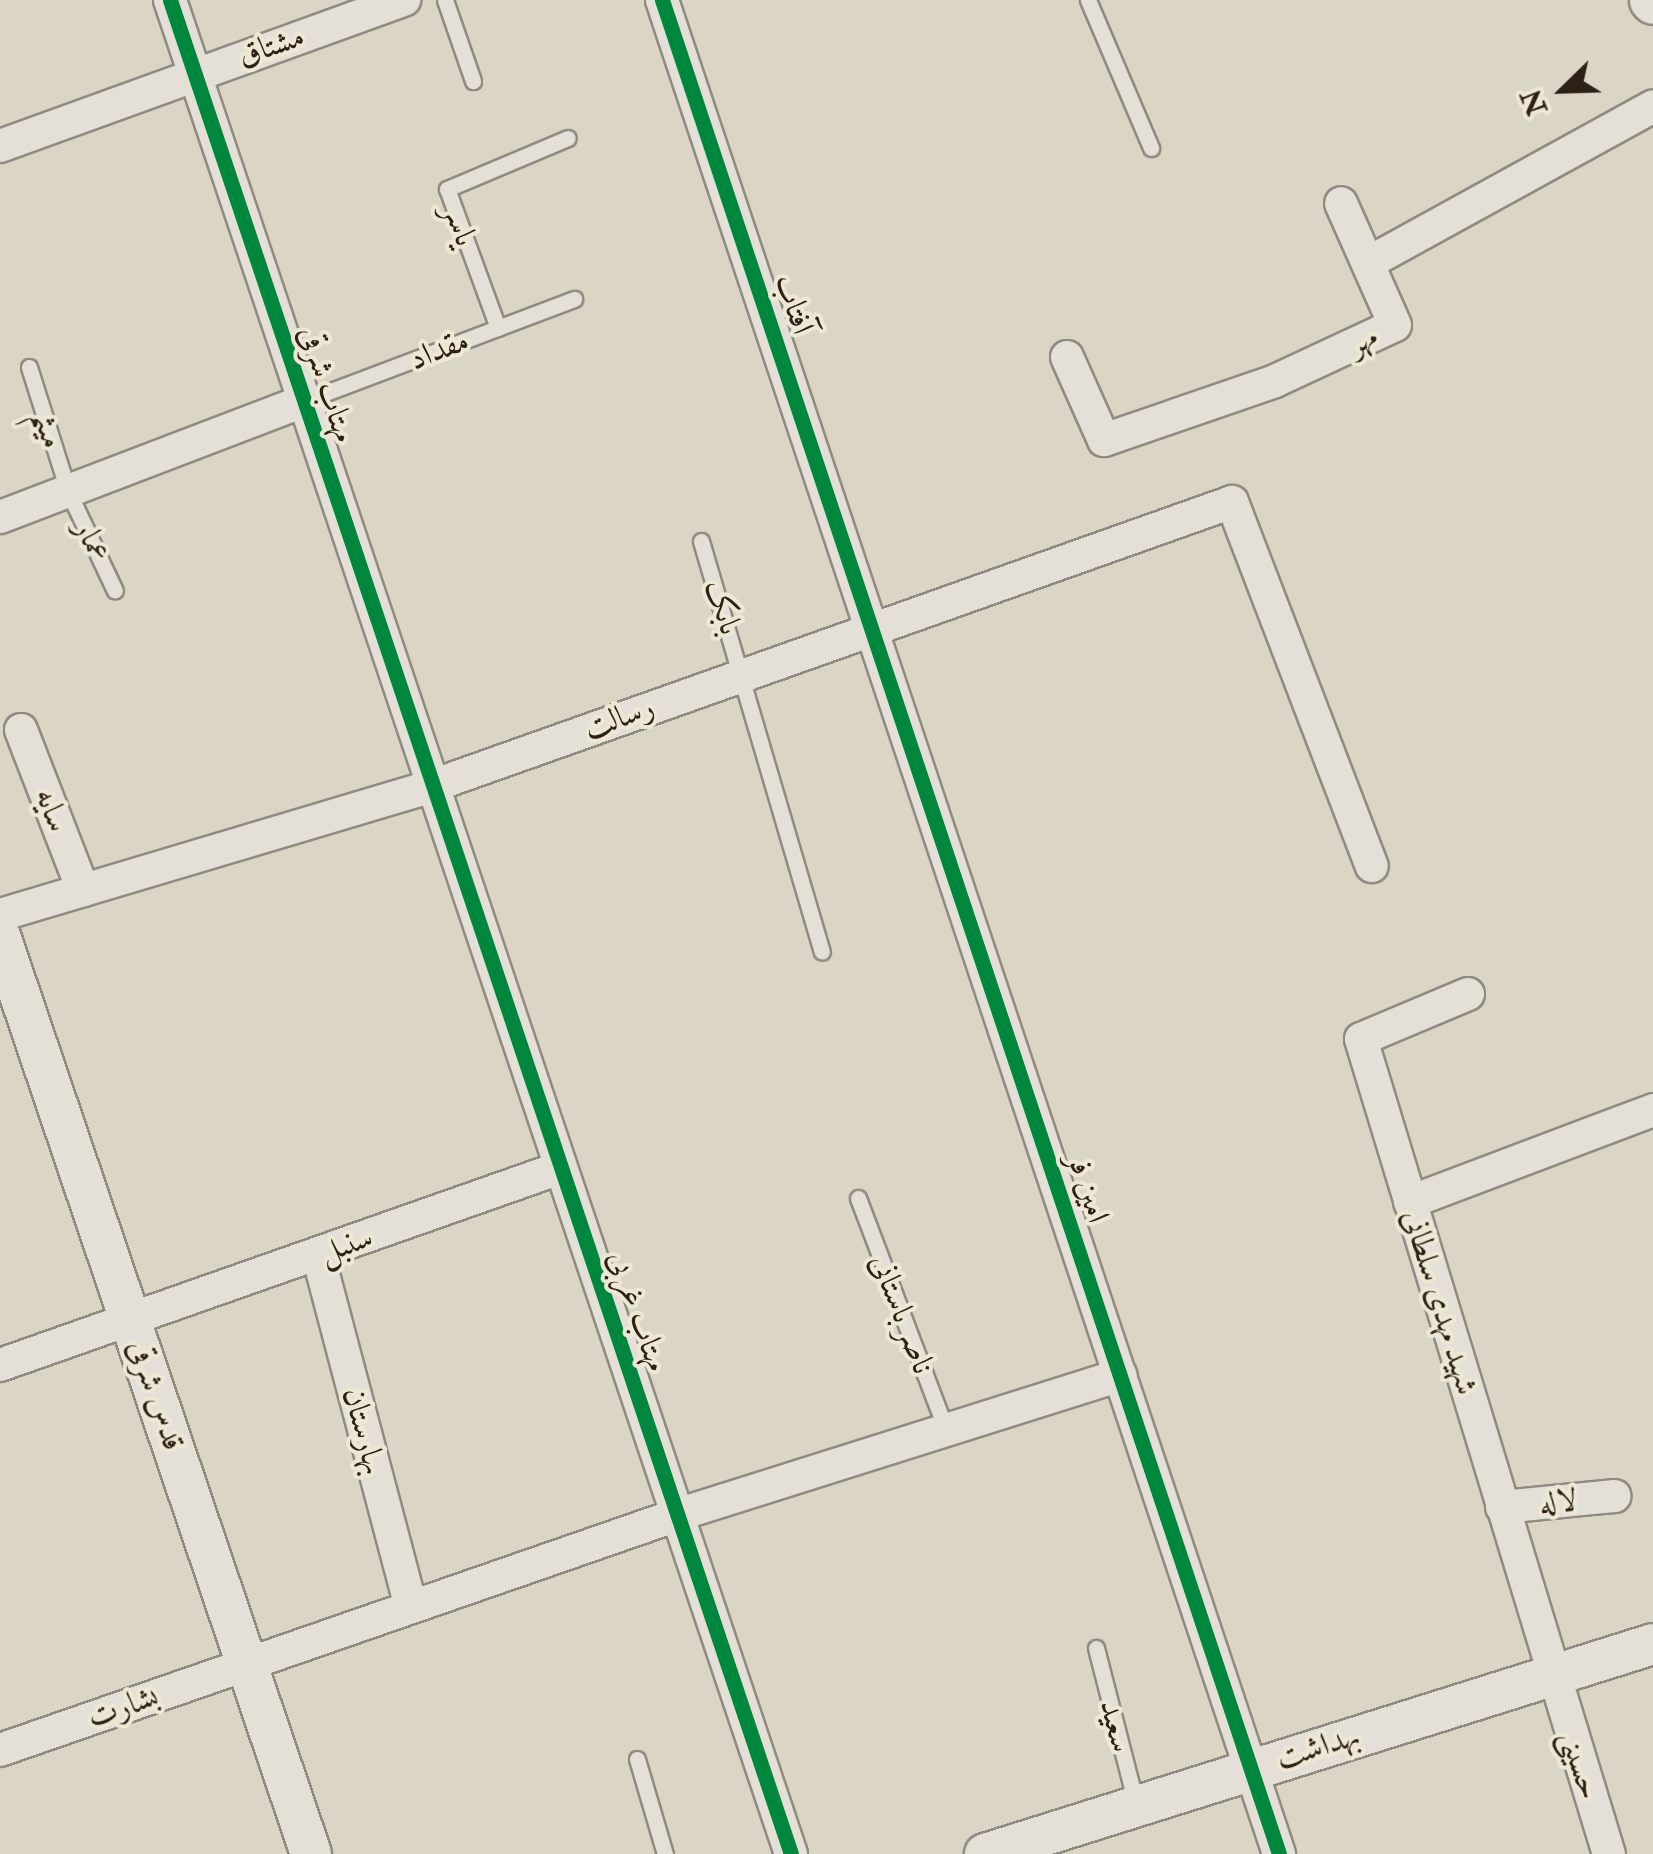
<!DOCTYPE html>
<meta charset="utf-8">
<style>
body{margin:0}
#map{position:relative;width:1653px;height:1854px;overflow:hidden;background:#dbd5c5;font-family:"IM FELL Double Pica",Amiri,serif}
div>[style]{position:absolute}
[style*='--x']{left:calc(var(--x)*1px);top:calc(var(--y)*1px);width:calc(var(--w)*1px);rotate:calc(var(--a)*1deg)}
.roads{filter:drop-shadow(2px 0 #908b81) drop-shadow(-2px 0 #908b81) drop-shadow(0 2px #908b81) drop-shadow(0 -2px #908b81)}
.service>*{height:15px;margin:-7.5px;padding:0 7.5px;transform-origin:7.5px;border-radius:7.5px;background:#e4e0d8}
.minor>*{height:32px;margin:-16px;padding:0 16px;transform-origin:16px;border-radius:16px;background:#e4e0d8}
.tertiary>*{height:40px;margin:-20px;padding:0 20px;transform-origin:20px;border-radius:20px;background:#e4e0d8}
.secondary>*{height:45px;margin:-22.5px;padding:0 22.5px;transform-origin:22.5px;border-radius:22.5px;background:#e4e0d8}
.cycleway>*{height:15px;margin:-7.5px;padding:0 7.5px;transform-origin:7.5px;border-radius:7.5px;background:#00873e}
span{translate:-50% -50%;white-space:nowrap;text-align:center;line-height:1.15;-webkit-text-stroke:8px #ede7d3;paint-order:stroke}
.street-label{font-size:32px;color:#2d2016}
.north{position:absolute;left:1513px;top:40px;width:100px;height:100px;-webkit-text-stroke:8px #ede7d3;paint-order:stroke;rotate:247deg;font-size:28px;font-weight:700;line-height:40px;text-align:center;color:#2d2016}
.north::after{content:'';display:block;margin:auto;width:35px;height:45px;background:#2d2016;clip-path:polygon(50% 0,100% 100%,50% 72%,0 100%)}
</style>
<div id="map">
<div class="roads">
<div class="service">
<div style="--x:445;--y:0;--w:86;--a:70.9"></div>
<div style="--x:1088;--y:0;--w:161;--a:66.9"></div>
<div style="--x:498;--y:328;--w:148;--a:-110.1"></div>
<div style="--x:447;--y:189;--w:131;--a:-22.9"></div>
<div style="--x:29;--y:367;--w:130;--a:72.5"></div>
<div style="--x:68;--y:491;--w:110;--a:64.8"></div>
<div style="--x:304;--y:401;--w:289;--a:-20.7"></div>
<div style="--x:701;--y:541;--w:428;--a:73.6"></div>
<div style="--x:858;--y:1198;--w:248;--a:69.2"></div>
<div style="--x:1096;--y:1648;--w:161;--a:75.6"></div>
<div style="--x:637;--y:1759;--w:99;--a:73.6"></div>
</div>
<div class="minor">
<div style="--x:170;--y:0;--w:1955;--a:71.48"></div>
<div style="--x:662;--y:0;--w:1954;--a:71.59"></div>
<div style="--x:0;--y:146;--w:430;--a:-19.9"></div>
<div style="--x:1368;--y:263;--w:325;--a:-28.8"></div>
<div style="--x:1067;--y:357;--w:91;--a:66"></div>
<div style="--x:1104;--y:440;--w:181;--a:-19"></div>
<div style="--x:1275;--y:381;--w:132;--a:-25"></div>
<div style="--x:1395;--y:325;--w:133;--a:-113.9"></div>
<div style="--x:0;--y:517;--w:325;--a:-20.9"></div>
<div style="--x:21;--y:730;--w:172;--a:68.8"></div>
<div style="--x:0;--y:915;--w:451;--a:-16.6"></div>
<div style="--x:432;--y:786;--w:849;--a:-19.54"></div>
<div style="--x:1232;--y:502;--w:390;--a:69"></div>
<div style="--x:1468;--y:994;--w:116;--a:157.2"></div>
<div style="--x:1361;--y:1039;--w:852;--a:73.08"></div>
<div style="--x:1410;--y:1202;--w:260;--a:-20.7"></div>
<div style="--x:318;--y:1255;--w:364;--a:75.2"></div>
<div style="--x:0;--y:1365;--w:594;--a:-19.38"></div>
<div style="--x:1502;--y:1507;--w:113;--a:-5.6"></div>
<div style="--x:0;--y:1750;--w:717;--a:-19.14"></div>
<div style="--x:677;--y:1515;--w:465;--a:-17.5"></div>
</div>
<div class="tertiary">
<div style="--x:0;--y:936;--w:969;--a:71.28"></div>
<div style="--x:985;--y:1854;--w:700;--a:-17.45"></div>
</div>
<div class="secondary">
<div style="--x:1652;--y:0;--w:1;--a:45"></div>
</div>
</div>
<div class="cycleway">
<div style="--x:170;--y:0;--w:1955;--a:71.48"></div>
<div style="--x:662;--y:0;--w:1954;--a:71.59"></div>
</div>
<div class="street-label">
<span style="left:271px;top:46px;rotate:-19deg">مشتاق</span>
<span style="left:460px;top:225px;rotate:70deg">یاسر</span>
<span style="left:794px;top:304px;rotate:71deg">آفتاب</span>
<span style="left:1363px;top:340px;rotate:-25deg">مهر</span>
<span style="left:439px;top:350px;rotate:-21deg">مقداد</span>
<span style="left:327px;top:384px;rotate:72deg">مهتاب شرقی</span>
<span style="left:48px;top:429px;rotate:72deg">میثم</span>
<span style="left:92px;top:541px;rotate:65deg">عمار</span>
<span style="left:723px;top:607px;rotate:72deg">بابک</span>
<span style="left:619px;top:718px;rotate:-20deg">رسالت</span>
<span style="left:52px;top:810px;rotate:69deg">سایه</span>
<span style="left:1088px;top:1188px;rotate:72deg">امین فر</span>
<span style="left:346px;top:1245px;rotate:-20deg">سنبل</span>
<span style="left:1440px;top:1302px;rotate:73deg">شهید مهدی سلطانی</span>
<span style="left:638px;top:1311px;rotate:71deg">مهتاب غربی</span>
<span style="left:902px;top:1314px;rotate:69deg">ناصر باستانی</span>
<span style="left:156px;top:1395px;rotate:71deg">قدس شرقی</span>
<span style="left:364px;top:1431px;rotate:75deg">بهارستان</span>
<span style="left:1558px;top:1502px;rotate:-6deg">لاله</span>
<span style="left:123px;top:1707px;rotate:-19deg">بشارت</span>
<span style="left:1116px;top:1726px;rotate:76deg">سعید</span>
<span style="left:1318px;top:1747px;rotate:-17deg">بهداشت</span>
<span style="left:1580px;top:1765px;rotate:72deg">حسینی</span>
</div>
<div class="north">N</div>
</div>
